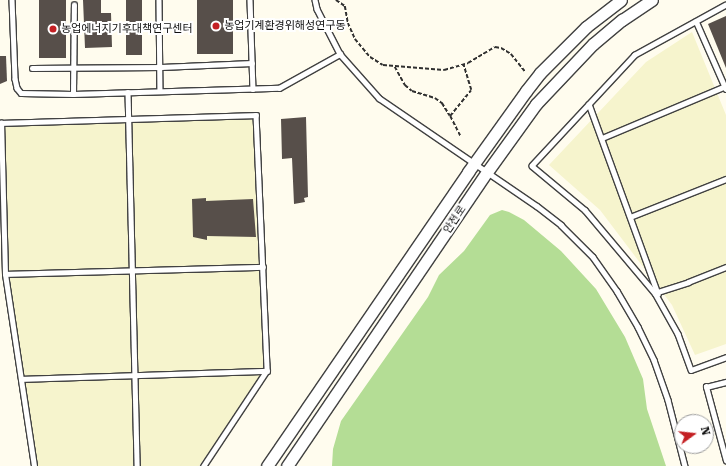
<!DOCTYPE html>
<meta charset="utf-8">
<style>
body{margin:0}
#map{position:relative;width:726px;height:466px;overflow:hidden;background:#fffcee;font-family:"Roboto Serif","Noto Sans KR",serif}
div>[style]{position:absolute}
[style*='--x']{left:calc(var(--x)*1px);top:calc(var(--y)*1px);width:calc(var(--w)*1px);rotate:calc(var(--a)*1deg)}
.farmland>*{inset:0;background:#f6f4cd}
.forest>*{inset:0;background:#b4dd95}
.building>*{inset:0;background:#574f4a;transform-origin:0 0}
.path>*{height:1.5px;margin-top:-0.75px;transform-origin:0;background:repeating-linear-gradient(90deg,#303030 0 4px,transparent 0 6px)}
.roads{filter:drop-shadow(1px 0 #414141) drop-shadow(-1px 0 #414141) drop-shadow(0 1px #414141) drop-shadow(0 -1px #414141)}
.service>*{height:4.5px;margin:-2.25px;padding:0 2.25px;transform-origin:2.25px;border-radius:2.25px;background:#fff}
.tertiary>*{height:11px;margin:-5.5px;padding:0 5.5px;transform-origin:5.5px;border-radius:5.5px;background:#fff}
.dots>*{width:11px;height:11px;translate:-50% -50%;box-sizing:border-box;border:2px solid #fff;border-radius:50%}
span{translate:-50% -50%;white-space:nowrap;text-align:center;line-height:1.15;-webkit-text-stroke:4px #fff;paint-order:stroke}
.poi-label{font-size:11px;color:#0e0e0e}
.left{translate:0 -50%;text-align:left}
.street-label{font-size:11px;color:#0e0e0e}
.north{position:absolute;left:674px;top:414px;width:40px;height:40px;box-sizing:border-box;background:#fff;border:1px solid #9f9f9f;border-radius:50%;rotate:75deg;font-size:11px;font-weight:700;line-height:16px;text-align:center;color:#0e0e0e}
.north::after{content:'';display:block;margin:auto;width:14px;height:18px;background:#c42024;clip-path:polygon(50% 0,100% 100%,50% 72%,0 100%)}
</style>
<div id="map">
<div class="farmland">
<div style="clip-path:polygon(692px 32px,726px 115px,726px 344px,695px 355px,672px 305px,600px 210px,549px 165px,646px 62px)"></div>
<div style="clip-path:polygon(256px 115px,267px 371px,199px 466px,34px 466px,5px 274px,1px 123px)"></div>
</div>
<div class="forest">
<div style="clip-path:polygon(502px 210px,509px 212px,524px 220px,561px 251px,596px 289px,625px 337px,643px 379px,647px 409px,666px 466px,332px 466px,333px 449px,341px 421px,428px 297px,439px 275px,464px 251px,490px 215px)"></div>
</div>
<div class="building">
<div style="left:39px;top:0;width:27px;height:58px"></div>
<div style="clip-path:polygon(83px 0,101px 0,101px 13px,111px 13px,112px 47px,85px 48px)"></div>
<div style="left:126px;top:0;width:16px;height:55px"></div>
<div style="left:197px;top:0;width:36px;height:54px"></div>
<div style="clip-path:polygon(726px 16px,726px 68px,708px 24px)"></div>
<div style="clip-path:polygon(0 56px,6px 56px,7px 81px,0 84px)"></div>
<div style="clip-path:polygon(306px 117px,308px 197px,304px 198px,305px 202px,294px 204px,292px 158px,282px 159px,281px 119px)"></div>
<div style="clip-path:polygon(206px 198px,206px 201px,253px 199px,256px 237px,207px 236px,207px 240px,193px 237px,192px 199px)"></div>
</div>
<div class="path">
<div style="--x:336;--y:0;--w:11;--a:34"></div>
<div style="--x:345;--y:6;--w:17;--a:80"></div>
<div style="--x:348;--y:23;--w:17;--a:66"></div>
<div style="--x:355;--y:39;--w:23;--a:50"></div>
<div style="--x:370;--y:57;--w:15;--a:32"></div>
<div style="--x:383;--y:65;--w:61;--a:4.7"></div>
<div style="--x:444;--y:70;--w:25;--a:-16"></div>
<div style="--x:468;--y:63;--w:31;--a:-31"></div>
<div style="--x:495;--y:47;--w:6;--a:9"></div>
<div style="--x:501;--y:48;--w:12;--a:31"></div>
<div style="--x:511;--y:54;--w:22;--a:51"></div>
<div style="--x:395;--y:67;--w:21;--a:61"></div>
<div style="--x:405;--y:85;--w:9;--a:41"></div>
<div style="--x:412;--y:91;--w:24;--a:17"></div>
<div style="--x:435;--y:98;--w:9;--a:36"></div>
<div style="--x:442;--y:103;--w:15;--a:58"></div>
<div style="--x:460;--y:136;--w:22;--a:-117"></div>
<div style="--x:450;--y:116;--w:33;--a:-51"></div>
<div style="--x:471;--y:90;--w:27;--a:-107"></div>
</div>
<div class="roads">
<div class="service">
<div style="--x:12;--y:0;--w:79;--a:87.8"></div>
<div style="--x:15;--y:79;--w:9;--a:77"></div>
<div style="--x:17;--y:88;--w:6;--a:51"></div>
<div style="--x:21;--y:93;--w:52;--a:1.1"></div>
<div style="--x:73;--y:94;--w:206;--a:-1.7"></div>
<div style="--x:279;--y:88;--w:70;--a:-29.1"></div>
<div style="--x:159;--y:0;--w:91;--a:89.4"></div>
<div style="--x:250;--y:0;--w:89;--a:88.1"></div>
<div style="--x:315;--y:0;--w:9;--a:77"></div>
<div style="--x:317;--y:9;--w:51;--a:62.9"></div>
<div style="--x:340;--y:54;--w:59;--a:48.4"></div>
<div style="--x:379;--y:98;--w:191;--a:34.4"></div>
<div style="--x:537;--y:206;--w:31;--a:38"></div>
<div style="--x:561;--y:225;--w:45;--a:45"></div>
<div style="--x:593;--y:257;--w:42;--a:54.8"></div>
<div style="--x:617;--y:291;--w:42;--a:59.7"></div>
<div style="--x:638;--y:327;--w:37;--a:64"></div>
<div style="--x:654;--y:360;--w:42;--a:70.7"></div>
<div style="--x:668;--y:400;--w:68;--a:75.6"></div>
<div style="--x:726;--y:5;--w:104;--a:151.2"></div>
<div style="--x:635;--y:55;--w:151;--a:132.9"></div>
<div style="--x:532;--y:166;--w:69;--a:39.7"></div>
<div style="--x:585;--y:210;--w:109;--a:49.9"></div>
<div style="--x:655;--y:293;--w:47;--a:60.7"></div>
<div style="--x:678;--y:334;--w:38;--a:70"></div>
<div style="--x:691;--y:370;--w:37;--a:-20"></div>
<div style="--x:696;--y:21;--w:74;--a:66.2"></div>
<div style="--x:32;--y:68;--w:129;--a:-0.4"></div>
<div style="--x:161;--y:67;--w:91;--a:-2.5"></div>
<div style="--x:128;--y:92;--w:374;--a:88.6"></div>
<div style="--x:73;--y:94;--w:89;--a:-89.4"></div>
<div style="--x:589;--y:104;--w:202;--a:70"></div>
<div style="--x:602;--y:138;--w:134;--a:-22.8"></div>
<div style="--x:630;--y:217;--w:103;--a:-21.6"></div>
<div style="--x:5;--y:274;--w:258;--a:-1.6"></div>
<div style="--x:655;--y:293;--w:35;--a:-18"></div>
<div style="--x:688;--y:282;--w:41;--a:-21.5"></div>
<div style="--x:21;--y:379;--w:246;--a:-1.9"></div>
<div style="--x:726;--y:461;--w:77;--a:-105.1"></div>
<div style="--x:706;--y:387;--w:21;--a:-14"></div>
<div style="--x:34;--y:466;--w:194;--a:-98.6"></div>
<div style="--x:5;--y:274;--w:151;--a:-91.5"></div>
<div style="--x:1;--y:123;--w:255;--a:-1.8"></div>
<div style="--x:256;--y:115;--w:256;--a:87.5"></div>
<div style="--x:267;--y:371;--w:114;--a:123.6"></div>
</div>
<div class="tertiary">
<div style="--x:267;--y:466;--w:356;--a:-55.6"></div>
<div style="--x:468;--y:172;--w:100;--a:-54.4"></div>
<div style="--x:526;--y:91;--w:23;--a:-52"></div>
<div style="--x:540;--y:73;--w:65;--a:-45"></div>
<div style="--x:586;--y:27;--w:44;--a:-37.6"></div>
<div style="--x:287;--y:466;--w:356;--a:-55.8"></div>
<div style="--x:487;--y:172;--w:84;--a:-54.2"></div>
<div style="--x:536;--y:104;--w:83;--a:-46.5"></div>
<div style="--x:593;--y:44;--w:38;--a:-40"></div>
<div style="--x:622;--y:20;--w:36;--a:-34"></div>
</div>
</div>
<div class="dots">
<div style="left:216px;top:26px;background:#c42024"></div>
<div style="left:53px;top:29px;background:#c42024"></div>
</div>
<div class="poi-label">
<span class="left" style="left:224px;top:26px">농업기계환경위해성연구동</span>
<span class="left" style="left:61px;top:29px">농업에너지기후대책연구센터</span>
</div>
<div class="street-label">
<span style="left:455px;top:220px;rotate:-56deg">안전로</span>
</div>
<div class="north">N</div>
</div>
